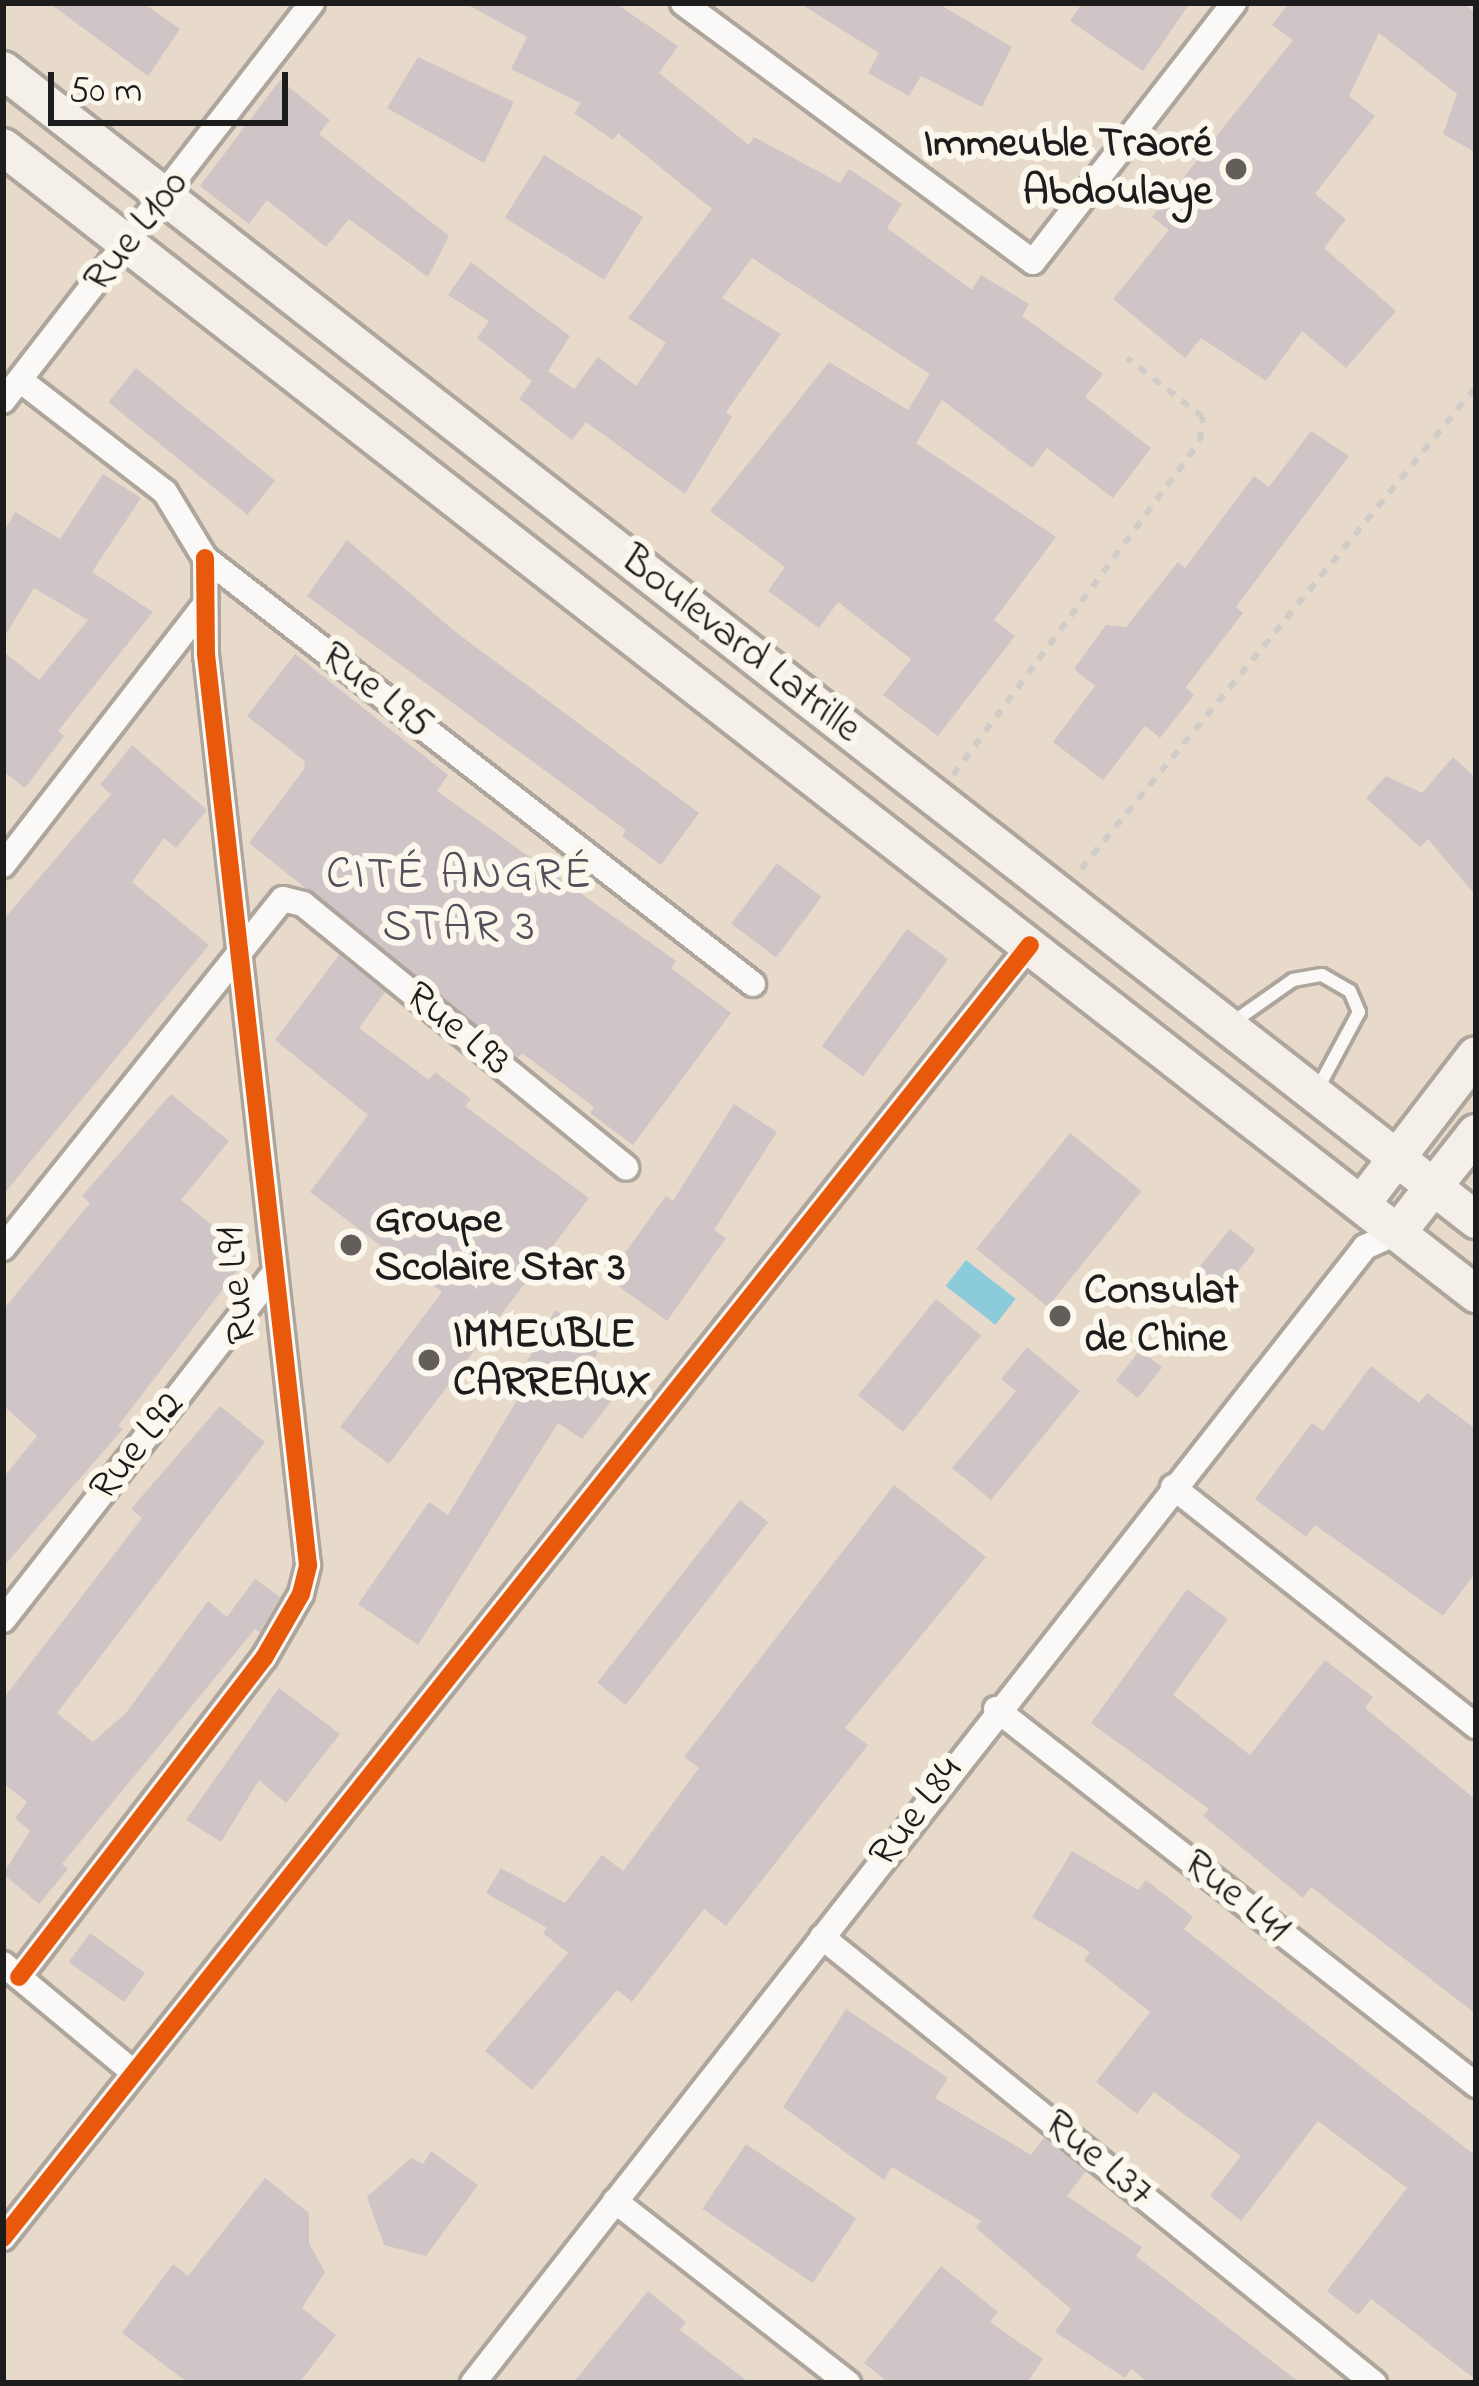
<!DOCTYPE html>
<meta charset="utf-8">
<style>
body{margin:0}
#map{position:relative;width:1479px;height:2386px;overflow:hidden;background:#e7dacb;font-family:"Indie Flower",sans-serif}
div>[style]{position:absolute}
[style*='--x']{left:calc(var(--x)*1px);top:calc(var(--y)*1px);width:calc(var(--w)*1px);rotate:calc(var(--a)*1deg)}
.water>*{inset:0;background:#8bcbda;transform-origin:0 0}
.building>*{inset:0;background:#cfc5c6;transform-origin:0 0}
.path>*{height:6px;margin-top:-3px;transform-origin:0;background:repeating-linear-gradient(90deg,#d0ccc8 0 9px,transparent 0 18px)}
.roads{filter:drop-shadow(3px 0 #aea69c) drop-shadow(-3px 0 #aea69c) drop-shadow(0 3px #aea69c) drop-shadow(0 -3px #aea69c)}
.service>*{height:12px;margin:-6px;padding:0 6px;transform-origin:6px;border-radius:6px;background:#fbf9f7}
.minor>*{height:24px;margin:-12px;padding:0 12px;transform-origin:12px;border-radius:12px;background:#fbf9f7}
.secondary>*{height:36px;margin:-18px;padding:0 18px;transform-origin:18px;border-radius:18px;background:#f5efe9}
.cycleway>*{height:18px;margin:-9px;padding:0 9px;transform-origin:9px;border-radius:9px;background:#e8590c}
.dots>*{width:33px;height:33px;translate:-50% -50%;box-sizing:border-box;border:6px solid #fbf7ec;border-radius:50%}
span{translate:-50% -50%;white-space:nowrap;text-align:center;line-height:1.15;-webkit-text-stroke:12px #fbf7ec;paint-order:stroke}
.poi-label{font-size:42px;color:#1c1c1c;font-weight:700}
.right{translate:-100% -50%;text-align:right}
.left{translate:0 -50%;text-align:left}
.street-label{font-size:42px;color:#1c1c1c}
.neighbourhood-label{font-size:45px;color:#544d5a;letter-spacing:3px}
.frame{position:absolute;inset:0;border:6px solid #1c1c1c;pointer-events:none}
.scale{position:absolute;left:48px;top:72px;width:240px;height:54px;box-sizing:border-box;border:6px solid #1c1c1c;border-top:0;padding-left:15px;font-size:36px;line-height:42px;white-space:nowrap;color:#1c1c1c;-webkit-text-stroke:9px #fbf7ec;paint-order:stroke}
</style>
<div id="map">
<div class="water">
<div style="left:966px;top:1260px;width:63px;height:33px;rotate:38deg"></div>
</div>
<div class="building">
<div style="clip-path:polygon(49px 3px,143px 3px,180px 29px,148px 76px)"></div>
<div style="clip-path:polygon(464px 3px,615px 3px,678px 46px,659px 73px,749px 145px,754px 137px,840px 183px,849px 169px,902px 204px,887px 228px,972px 290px,981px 275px,1029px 304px,1022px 316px,1103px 374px,1085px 397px,1151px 448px,1113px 498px,1047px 448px,1032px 468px,942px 400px,916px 443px,1056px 537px,994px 620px,1015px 636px,938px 736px,883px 695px,911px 659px,838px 602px,819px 628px,768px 591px,785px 567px,710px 511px,829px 362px,908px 410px,930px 374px,752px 258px,722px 298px,781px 334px,726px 412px,732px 417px,685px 494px,586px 422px,572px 440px,519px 399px,532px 381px,477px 338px,489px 321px,448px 295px,471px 262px,570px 336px,548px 371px,574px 389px,598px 357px,636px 386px,666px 343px,628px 318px,712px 209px,618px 133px,613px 140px,574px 113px,581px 103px,511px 69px,527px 37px)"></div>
<div style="clip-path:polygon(799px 3px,937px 3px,1012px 47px,982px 107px,921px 76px,909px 96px,868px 73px,879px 53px)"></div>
<div style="clip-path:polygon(1082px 3px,1190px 3px,1143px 71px,1070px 21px)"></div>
<div style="clip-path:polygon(1289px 3px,1462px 3px,1476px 13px,1476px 153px,1443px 134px,1457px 94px,1379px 33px,1349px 96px,1375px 116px,1315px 194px,1346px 219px,1324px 248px,1396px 311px,1346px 368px,1302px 331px,1266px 381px,1201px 338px,1185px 358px,1113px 299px,1169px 230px,1152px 217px,1293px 40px,1272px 25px)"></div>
<div style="clip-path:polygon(418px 57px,514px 102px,484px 163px,387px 108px)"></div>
<div style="clip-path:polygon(280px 80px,330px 120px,319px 134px,449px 236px,428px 277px,349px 219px,326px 247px,267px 200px,249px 224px,200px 186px)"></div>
<div style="left:544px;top:155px;width:117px;height:74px;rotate:32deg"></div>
<div style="left:136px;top:368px;width:179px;height:44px;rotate:39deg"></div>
<div style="clip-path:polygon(1311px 431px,1349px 456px,1236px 607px,1243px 613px,1186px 687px,1194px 695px,1160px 738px,1145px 726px,1103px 780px,1053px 742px,1095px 686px,1074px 669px,1106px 625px,1126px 627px,1178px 562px,1185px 568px,1254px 476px,1269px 487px)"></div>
<div style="clip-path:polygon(103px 474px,141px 498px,92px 572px,153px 612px,58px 731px,64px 736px,25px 788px,3px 771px,3px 651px,39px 680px,88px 620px,34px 588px,3px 639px,3px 533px,15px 512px,60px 539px)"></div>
<div style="clip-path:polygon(347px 540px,457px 633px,699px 813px,661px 865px,622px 836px,626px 830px,307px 596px)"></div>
<div style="clip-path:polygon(295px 654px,448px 775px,437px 791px,676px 961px,671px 968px,731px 1013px,633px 1145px,590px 1113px,594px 1107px,522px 1053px,518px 1058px,249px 843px,304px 769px,305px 761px,247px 716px)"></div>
<div style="clip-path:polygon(132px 745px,207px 810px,176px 848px,164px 838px,132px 882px,209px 945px,3px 1195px,3px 920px,111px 794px,100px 785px)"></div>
<div style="clip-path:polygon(1453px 757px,1476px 778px,1476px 896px,1428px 839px,1420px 847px,1366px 798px,1386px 776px,1422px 793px)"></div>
<div style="left:777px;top:863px;width:56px;height:76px;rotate:37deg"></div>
<div style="left:907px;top:929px;width:51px;height:145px;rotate:36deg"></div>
<div style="clip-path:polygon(339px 955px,385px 992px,359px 1028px,429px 1080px,435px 1072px,471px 1099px,465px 1106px,589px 1198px,389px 1464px,340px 1427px,442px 1292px,310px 1192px,368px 1115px,275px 1040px)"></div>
<div style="clip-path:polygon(171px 1094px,229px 1141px,181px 1200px,249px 1255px,118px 1426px,123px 1429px,3px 1567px,3px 1478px,37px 1436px,3px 1405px,3px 1310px,90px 1203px,82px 1196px)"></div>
<div style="clip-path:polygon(734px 1104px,777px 1132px,714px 1230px,726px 1238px,667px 1321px,607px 1278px,666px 1196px,673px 1201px)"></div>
<div style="left:1070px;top:1133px;width:92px;height:149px;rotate:39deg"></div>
<div style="left:1230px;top:1229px;width:33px;height:75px;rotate:39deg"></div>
<div style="left:936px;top:1299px;width:58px;height:124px;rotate:39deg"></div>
<div style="clip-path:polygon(555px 1310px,606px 1338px,589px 1368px,620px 1390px,582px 1439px,558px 1423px,418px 1645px,358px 1604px,429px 1502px,448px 1515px,522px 1392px,513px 1387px)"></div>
<div style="clip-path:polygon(1027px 1347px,1080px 1391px,991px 1500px,952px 1468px,1016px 1391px,1001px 1379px)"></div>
<div style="left:1140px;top:1350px;width:28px;height:39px;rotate:38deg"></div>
<div style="clip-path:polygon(1371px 1366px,1419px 1403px,1427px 1393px,1476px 1429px,1476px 1572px,1443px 1616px,1315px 1525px,1306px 1537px,1255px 1499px,1312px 1423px,1323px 1431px)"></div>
<div style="clip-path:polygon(220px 1406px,265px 1442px,57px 1713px,93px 1742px,126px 1713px,208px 1601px,227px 1617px,255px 1579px,280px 1597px,260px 1632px,255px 1629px,62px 1864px,68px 1869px,39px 1904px,3px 1874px,30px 1831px,15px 1818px,27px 1802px,3px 1783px,3px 1699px,142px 1518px,131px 1509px)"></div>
<div style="clip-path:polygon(894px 1485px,986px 1557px,845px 1728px,868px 1745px,726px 1926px,704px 1909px,632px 2002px,617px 1990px,532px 2090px,485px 2051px,568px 1953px,543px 1933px,547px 1928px,486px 1893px,501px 1868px,565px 1903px,602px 1855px,623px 1871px,699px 1768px,684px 1757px)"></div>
<div style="left:740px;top:1500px;width:36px;height:232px;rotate:38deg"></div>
<div style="clip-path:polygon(1187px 1589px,1228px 1619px,1173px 1695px,1250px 1755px,1325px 1660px,1373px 1697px,1365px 1708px,1476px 1800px,1476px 2014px,1311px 1887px,1303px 1898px,1203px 1816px,1209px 1809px,1091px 1723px)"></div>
<div style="clip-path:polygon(279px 1688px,340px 1734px,286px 1803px,259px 1780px,221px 1842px,186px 1820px)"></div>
<div style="clip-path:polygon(1072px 1851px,1138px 1890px,1146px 1880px,1193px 1917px,1184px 1929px,1476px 2156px,1476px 2380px,1371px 2299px,1358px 2315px,1327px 2291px,1407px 2188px,1318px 2121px,1241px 2221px,1210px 2196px,1241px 2156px,1154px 2092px,1137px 2114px,1096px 2082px,1150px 2012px,1084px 1960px,1090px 1952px,1032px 1917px)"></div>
<div style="left:90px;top:1933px;width:68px;height:36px;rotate:36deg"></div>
<div style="clip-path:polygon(846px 2009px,948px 2078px,935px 2098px,1031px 2155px,1044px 2138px,1086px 2171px,1067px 2196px,1142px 2247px,1136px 2256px,1300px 2383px,1149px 2383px,1131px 2369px,1125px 2378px,1055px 2332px,1071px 2309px,976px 2228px,981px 2221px,892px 2167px,884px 2180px,783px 2107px)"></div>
<div style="left:746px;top:2144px;width:133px;height:78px;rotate:34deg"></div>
<div style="clip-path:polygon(431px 2151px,478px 2185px,426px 2256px,384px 2245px,367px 2197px,411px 2158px,423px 2164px)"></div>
<div style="clip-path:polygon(265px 2178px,309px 2213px,309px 2243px,325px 2272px,302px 2308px,336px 2335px,299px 2383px,188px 2383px,122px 2333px,173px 2264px,188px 2276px)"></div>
<div style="clip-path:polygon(941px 2266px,998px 2312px,990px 2322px,1043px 2359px,1027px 2383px,889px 2383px,864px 2363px)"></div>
<div style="clip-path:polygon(648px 2291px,686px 2322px,680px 2330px,750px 2383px,573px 2383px)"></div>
</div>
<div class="path">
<div style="--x:953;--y:775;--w:415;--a:-53.5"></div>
<div style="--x:1200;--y:441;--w:24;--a:-83"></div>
<div style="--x:1203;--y:417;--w:96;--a:-142.2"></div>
<div style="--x:1081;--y:869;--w:623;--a:-50.67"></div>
</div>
<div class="roads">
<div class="service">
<div style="--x:1229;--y:1025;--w:78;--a:-35.1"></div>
<div style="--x:1293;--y:980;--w:29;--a:-10"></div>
<div style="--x:1322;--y:975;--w:32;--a:30"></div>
<div style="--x:1350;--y:991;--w:23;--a:67"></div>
<div style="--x:1359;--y:1012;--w:91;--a:118.3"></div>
</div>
<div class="minor">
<div style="--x:683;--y:3;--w:435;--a:36.5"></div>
<div style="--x:1033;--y:262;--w:328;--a:-52.2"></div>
<div style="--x:20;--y:380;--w:183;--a:37.7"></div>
<div style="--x:165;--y:492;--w:77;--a:58.8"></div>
<div style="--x:205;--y:558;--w:694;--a:37.86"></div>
<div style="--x:3;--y:401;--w:504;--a:-52.17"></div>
<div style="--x:3;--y:865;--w:329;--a:-52.2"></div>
<div style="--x:3;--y:1248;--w:447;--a:-51.3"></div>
<div style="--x:283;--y:899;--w:21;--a:14"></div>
<div style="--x:303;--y:904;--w:417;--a:39.2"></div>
<div style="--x:1173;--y:1487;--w:386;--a:38.3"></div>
<div style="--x:3;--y:1620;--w:439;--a:-52"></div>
<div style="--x:996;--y:1709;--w:610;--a:38.07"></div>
<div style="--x:822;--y:1937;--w:710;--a:38.94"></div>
<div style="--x:3;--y:1964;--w:168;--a:39.7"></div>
<div style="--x:19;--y:1977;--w:402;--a:-52.5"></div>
<div style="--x:264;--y:1658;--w:74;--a:-60"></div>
<div style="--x:301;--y:1594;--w:30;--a:-76"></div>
<div style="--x:308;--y:1565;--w:917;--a:-96.39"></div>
<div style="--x:206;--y:654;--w:96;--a:-90.6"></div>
<div style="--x:615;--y:2201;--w:296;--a:38"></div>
<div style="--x:3;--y:2238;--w:1651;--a:-51.54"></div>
<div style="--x:473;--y:2383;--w:1444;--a:-51.86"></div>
<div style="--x:1365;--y:1247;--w:36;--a:-24"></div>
</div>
<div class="secondary">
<div style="--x:3;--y:70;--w:1869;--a:37.98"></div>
<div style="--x:3;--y:147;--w:1867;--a:37.91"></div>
<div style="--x:1363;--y:1202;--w:185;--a:-52.5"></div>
<div style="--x:1398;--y:1232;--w:126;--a:-51.8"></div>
</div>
</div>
<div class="cycleway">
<div style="--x:19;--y:1977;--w:402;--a:-52.5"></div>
<div style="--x:264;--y:1658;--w:74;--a:-60"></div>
<div style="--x:301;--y:1594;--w:30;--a:-76"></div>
<div style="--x:308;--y:1565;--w:917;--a:-96.39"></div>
<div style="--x:206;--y:654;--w:96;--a:-90.6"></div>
<div style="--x:3;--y:2238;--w:1651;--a:-51.54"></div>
</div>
<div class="dots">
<div style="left:1236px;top:169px;background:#635e59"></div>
<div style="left:351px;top:1245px;background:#635e59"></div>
<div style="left:1060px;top:1316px;background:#635e59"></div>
<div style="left:429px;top:1360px;background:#635e59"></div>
</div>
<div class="poi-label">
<span class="right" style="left:1212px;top:169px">Immeuble Traoré<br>Abdoulaye</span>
<span class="left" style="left:375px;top:1245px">Groupe<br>Scolaire Star 3</span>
<span class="left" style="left:1084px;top:1316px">Consulat<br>de Chine</span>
<span class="left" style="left:453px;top:1360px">IMMEUBLE<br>CARREAUX</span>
</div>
<div class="street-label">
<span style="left:137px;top:232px;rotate:-52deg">Rue L100</span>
<span style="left:740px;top:645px;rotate:38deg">Boulevard Latrille</span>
<span style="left:376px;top:691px;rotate:38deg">Rue L95</span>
<span style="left:457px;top:1030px;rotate:39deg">Rue L93</span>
<span style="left:238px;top:1285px;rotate:-97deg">Rue L91</span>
<span style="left:138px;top:1447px;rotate:-52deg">Rue L92</span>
<span style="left:917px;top:1813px;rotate:-53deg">Rue L84</span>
<span style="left:1236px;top:1897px;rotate:38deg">Rue L41</span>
<span style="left:1098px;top:2159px;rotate:39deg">Rue L37</span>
</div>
<div class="neighbourhood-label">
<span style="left:460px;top:903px">CITÉ ANGRÉ<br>STAR 3</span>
</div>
<div class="frame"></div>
<div class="scale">50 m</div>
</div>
